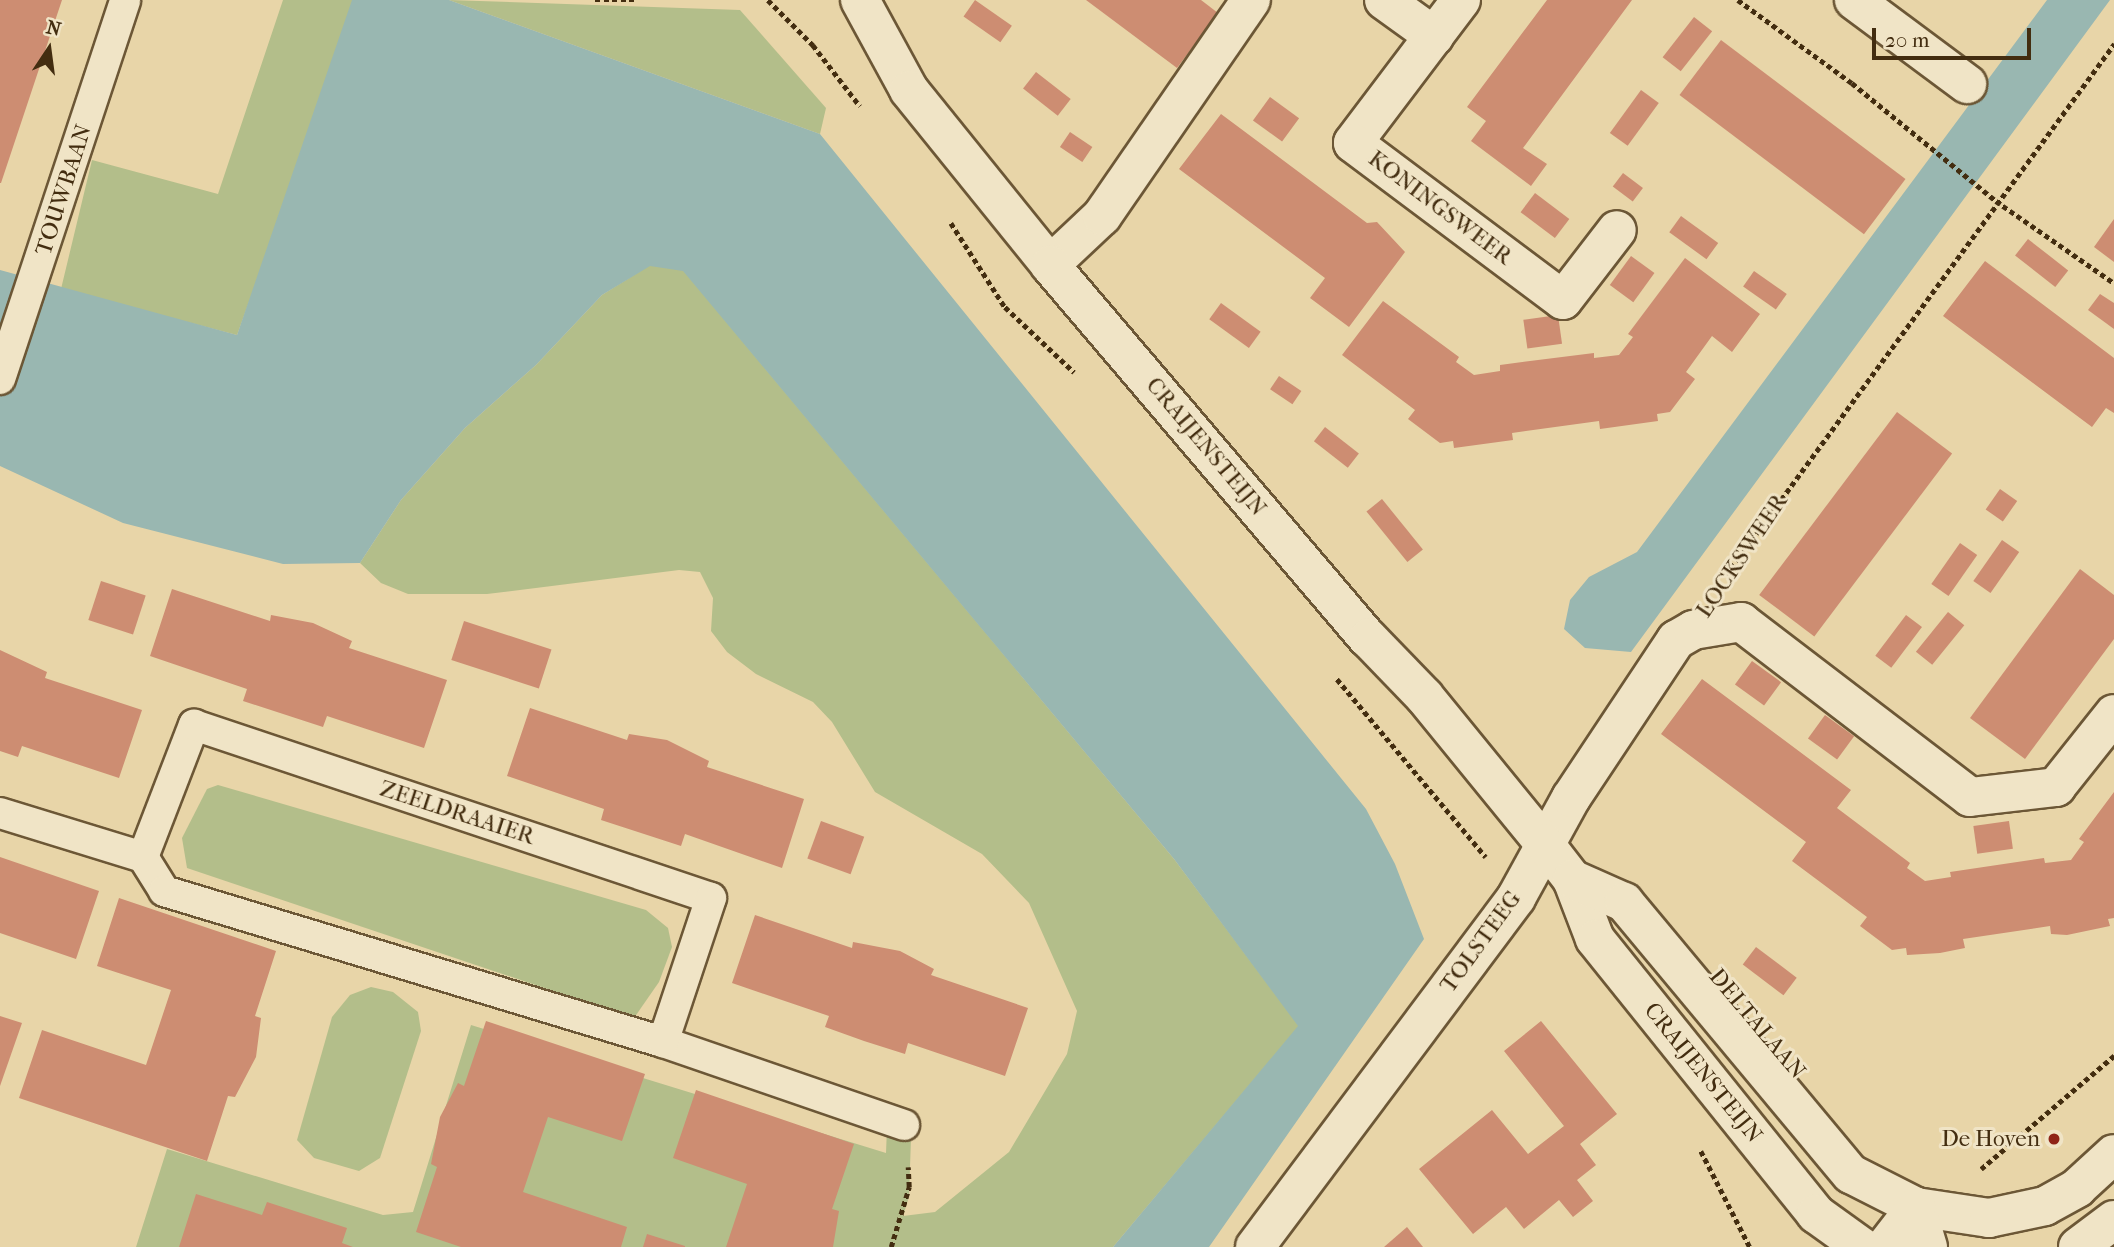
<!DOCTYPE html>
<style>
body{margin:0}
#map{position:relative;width:2114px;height:1247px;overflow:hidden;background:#e8d5a8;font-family:"IM FELL French Canon",serif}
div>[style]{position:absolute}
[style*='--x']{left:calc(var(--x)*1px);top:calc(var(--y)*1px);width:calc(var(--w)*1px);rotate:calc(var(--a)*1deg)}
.green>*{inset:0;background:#b3be8a}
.water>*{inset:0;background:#99b7b1}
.building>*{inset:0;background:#cd8d72;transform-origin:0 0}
.path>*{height:4.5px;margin-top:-2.25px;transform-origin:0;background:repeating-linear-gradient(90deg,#432d10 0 5px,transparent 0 8.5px)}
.roads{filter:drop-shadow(2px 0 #6c5736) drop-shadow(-2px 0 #6c5736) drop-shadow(0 2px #6c5736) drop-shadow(0 -2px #6c5736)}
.lane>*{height:30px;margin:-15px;padding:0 15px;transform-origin:15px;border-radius:15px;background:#f0e4c6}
.street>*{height:38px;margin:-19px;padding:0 19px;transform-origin:19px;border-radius:19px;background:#f0e4c6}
.secondary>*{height:38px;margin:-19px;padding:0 19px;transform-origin:19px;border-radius:19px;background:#f0e4c6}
.dots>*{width:19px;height:19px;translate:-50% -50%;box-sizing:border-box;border:4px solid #f0e4c6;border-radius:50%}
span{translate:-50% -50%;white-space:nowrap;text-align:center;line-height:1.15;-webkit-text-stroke:6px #f0e4c6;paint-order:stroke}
.street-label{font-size:23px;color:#432d10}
.poi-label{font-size:23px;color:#432d10}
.right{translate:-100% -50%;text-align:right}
.north{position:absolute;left:14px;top:14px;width:70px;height:70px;-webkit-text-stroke:5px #f0e4c6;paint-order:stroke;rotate:13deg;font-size:19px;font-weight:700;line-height:28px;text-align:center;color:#432d10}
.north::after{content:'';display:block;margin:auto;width:24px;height:32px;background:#432d10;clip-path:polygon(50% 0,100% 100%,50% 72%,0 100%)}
.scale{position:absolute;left:1872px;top:28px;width:159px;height:32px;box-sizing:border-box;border:4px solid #432d10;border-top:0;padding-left:9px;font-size:21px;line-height:24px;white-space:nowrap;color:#432d10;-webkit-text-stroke:5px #f0e4c6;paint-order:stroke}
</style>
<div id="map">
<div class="green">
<div style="clip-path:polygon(283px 0,358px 0,237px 335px,61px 289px,92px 160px,218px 194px)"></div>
<div style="clip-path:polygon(449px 0,740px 10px,826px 108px,820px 134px)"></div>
<div style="clip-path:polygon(650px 265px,683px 270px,1174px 859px,1299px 1026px,1113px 1247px,136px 1247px,167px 1149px,383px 1215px,413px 1212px,471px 1025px,886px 1153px,887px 1127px,911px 1138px,909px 1197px,903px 1216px,935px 1212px,1009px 1152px,1067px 1054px,1077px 1011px,1029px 903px,982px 854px,875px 792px,832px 722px,813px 702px,756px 674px,727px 652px,711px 631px,713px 598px,700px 572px,679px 570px,487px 594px,408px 594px,381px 583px,360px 563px,401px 500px,465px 428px,536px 365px,602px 295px)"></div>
<div style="clip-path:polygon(218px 785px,646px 910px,668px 928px,672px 947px,659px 982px,634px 1018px,187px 868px,182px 838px,207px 789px)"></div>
<div style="clip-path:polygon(371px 987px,393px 992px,418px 1012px,421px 1031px,380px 1158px,359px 1171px,314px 1158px,297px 1140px,332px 1017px,350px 995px)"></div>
</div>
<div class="water">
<div style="clip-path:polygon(352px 0,449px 0,820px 134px,1366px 809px,1395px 864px,1424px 939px,1209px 1247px,1113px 1247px,1298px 1026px,1174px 859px,683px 271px,650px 266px,602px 295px,536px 365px,465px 428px,401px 500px,360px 563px,283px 564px,123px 523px,0 466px,0 270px,237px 335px)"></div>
<div style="clip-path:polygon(2047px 0,2110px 0,1631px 652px,1585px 648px,1564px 629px,1570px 600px,1589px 577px,1637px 552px)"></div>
</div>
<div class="building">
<div style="clip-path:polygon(0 0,62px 0,1px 183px,0 183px)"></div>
<div style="left:975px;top:0;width:45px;height:20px;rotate:35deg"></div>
<div style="clip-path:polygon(1086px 0,1201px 0,1218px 13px,1177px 68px)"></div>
<div style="clip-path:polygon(1547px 0,1632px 0,1523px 148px,1547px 164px,1531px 186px,1471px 141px,1486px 121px,1467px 107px)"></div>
<div style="left:1694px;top:17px;width:23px;height:51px;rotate:38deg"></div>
<div style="left:1721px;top:40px;width:231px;height:69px;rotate:37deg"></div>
<div style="left:1036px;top:72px;width:44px;height:21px;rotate:38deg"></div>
<div style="left:1641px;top:90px;width:22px;height:53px;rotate:36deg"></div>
<div style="left:1270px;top:97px;width:36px;height:29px;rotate:36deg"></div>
<div style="clip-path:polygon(1221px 114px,1367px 223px,1377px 222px,1405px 252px,1349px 327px,1310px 298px,1325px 278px,1179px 169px)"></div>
<div style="left:1070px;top:132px;width:27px;height:18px;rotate:34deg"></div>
<div style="left:1623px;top:173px;width:25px;height:17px;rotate:37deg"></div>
<div style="left:1535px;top:193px;width:43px;height:24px;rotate:37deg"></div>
<div style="left:1681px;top:216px;width:46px;height:20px;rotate:36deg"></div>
<div style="clip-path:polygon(2114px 219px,2114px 262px,2094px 247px)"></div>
<div style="left:2028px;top:239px;width:51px;height:21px;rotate:38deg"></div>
<div style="left:1631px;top:256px;width:29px;height:36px;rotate:36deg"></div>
<div style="clip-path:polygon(1685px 258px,1760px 314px,1732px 352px,1712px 336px,1686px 372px,1695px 379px,1670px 412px,1657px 414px,1658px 421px,1600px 429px,1599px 421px,1512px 433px,1513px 440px,1454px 448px,1453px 441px,1440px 443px,1408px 419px,1415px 410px,1342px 355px,1383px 301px,1459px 357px,1456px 362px,1474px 375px,1500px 371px,1500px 365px,1546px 359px,1594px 353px,1594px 358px,1619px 355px,1633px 337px,1628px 334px)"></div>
<div style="clip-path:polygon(1985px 261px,2114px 358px,2114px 413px,2106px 408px,2092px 427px,1943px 316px)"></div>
<div style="left:1754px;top:271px;width:40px;height:19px;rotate:35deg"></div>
<div style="clip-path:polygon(2100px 294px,2114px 303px,2114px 329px,2088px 310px)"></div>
<div style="left:1221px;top:303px;width:49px;height:20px;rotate:36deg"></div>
<div style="left:1558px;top:315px;width:29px;height:35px;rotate:82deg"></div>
<div style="left:1279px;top:376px;width:27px;height:16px;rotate:34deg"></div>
<div style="left:1897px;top:412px;width:69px;height:229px;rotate:37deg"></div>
<div style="left:1325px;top:427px;width:43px;height:18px;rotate:38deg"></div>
<div style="left:2000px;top:489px;width:21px;height:25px;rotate:35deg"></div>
<div style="left:1382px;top:499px;width:65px;height:20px;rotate:51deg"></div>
<div style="left:2002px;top:540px;width:21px;height:50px;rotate:35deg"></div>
<div style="left:1960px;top:543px;width:21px;height:50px;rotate:35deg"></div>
<div style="clip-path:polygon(2080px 569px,2114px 595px,2114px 639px,2025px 759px,1970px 718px)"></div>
<div style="left:101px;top:581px;width:47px;height:41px;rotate:18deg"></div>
<div style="clip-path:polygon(172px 589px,270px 621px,271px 615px,313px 623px,352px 641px,349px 648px,447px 680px,424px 748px,327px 716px,323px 727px,243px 701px,247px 689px,150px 656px)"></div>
<div style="left:1948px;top:612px;width:21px;height:51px;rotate:39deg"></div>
<div style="left:1906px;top:615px;width:20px;height:51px;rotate:37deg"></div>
<div style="left:464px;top:621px;width:92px;height:41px;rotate:18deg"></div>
<div style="clip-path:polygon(0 650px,47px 672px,45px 678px,142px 710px,119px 778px,22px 746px,18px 757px,0 751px)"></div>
<div style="left:1752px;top:661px;width:36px;height:29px;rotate:36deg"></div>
<div style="clip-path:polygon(1702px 679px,1851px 790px,1837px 808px,1910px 863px,1907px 868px,1925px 881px,1951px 877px,1950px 872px,2044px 858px,2045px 863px,2071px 860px,2084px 842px,2079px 839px,2114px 792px,2114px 918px,2108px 919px,2110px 926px,2067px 935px,2051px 934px,2050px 926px,1963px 939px,1965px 948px,1940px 953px,1907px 955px,1906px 948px,1892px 950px,1860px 926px,1867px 917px,1792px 861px,1806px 842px,1661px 734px)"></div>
<div style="clip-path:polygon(530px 708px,627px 740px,629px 734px,667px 740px,709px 761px,707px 767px,804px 799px,782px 868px,685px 834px,681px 846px,601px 820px,604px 809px,507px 776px)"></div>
<div style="left:1825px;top:715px;width:36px;height:29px;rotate:36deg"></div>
<div style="left:821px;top:821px;width:46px;height:40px;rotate:20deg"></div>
<div style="left:2009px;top:821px;width:28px;height:36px;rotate:82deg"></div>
<div style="clip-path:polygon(0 857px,99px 891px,76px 959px,0 933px)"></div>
<div style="clip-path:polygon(119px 898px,276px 951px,255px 1016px,261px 1018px,256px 1057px,235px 1097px,228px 1096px,207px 1161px,19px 1098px,42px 1030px,146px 1065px,171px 990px,97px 966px)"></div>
<div style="clip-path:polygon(755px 915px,852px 948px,853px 942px,900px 951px,934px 969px,931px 975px,1028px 1008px,1005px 1076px,908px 1043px,905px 1054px,864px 1041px,825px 1027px,829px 1016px,732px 983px)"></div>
<div style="left:1756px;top:947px;width:51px;height:22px;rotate:37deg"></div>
<div style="clip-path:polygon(0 1016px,22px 1023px,0 1086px)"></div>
<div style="clip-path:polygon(486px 1021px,645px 1074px,622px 1141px,548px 1117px,523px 1192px,627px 1227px,621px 1247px,461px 1247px,416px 1232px,437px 1167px,431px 1164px,440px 1117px,458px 1083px,464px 1086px)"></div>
<div style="clip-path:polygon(1541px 1021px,1617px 1114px,1580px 1144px,1596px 1165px,1577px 1180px,1593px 1201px,1573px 1217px,1559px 1200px,1524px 1229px,1506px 1207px,1473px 1234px,1419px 1169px,1492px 1110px,1528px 1154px,1564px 1126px,1504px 1051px)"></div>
<div style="clip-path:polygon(696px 1090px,854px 1144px,832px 1209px,839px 1211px,833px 1247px,726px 1247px,747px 1184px,673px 1158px)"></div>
<div style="clip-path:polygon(196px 1194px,262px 1215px,267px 1202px,347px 1228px,342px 1243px,353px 1247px,179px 1247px)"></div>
<div style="clip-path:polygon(1407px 1227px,1423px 1247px,1384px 1247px)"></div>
<div style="clip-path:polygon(647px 1234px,685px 1246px,685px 1247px,643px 1247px)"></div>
</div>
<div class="path">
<div style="--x:595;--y:0;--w:39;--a:0"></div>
<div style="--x:768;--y:0;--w:64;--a:45"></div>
<div style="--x:813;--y:45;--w:77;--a:52.4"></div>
<div style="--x:1738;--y:0;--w:141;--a:36.1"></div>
<div style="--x:1852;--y:83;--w:186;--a:39.3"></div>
<div style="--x:1996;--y:201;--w:144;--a:34.8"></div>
<div style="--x:951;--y:223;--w:100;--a:57.3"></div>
<div style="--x:1005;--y:307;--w:95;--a:43.3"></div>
<div style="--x:1726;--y:575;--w:658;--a:-53.84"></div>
<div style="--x:1337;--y:679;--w:232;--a:50.1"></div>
<div style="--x:1701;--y:1151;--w:108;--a:63"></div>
<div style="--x:1981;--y:1169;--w:175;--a:-40.4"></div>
<div style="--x:891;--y:1247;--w:63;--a:-73.3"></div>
<div style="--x:909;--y:1187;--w:20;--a:-93"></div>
</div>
<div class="roads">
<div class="lane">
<div style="--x:0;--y:379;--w:399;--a:-71.7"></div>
<div style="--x:0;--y:813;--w:150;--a:17.1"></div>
<div style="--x:143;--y:857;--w:40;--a:58"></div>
<div style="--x:164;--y:891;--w:521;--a:16.84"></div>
<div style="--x:663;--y:1042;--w:255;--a:19"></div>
<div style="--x:143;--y:857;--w:142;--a:-68.9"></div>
<div style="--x:194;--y:725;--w:545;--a:18.5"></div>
<div style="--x:711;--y:898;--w:152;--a:108.4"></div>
</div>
<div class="street">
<div style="--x:1384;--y:0;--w:62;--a:35.8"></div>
<div style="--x:1461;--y:0;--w:179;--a:127.1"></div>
<div style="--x:1353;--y:143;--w:262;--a:36.8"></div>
<div style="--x:1563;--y:300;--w:88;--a:-52.4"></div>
<div style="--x:1854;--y:0;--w:141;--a:36.6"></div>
<div style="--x:1050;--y:265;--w:71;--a:-43.3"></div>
<div style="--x:1102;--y:216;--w:262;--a:-55.4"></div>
<div style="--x:1255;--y:1247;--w:436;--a:-53.2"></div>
<div style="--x:1516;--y:898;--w:114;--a:-61.2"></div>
<div style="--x:1571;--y:798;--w:190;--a:-56.4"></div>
<div style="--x:1676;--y:640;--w:20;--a:-30"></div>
<div style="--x:1693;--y:630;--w:49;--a:-9.5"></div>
<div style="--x:1741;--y:622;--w:288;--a:37.4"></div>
<div style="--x:1970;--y:797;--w:87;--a:-6.6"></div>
<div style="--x:2056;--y:787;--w:93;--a:-51.5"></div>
</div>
<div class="secondary">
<div style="--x:860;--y:0;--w:102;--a:61.4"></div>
<div style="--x:909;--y:90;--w:225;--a:51.1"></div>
<div style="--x:1050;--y:265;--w:490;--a:49.6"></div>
<div style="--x:1368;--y:638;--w:81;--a:46"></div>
<div style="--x:1424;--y:696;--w:190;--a:50.8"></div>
<div style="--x:1544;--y:843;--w:46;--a:52.1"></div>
<div style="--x:1572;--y:879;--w:64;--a:69"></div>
<div style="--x:1595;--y:939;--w:353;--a:51.2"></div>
<div style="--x:1816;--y:1214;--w:57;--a:35.7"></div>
<div style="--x:1572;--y:879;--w:57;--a:23.9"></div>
<div style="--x:1624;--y:902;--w:354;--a:50.2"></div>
<div style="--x:1851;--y:1174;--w:73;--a:26.9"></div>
<div style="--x:1916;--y:1207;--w:74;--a:8.6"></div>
<div style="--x:1989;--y:1218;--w:57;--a:-12.1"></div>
<div style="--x:2045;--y:1206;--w:37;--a:-29"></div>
<div style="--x:2077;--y:1188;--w:50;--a:-42.6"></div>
<div style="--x:1916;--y:1207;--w:42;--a:73.3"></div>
<div style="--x:1885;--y:1247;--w:51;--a:-52.2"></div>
<div style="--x:2078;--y:1247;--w:45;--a:-36.9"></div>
</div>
</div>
<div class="dots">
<div style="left:2054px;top:1139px;background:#8f2418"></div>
</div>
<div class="street-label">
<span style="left:64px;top:190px;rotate:-72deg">TOUWBAAN</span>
<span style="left:1440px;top:208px;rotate:37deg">KONINGSWEER</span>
<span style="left:1206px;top:447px;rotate:50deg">CRAIJENSTEIJN</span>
<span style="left:1742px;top:556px;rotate:-56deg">LOCKSWEER</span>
<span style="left:457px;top:813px;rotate:18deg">ZEELDRAAIER</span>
<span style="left:1481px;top:942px;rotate:-54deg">TOLSTEEG</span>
<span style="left:1757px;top:1024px;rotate:50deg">DELTALAAN</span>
<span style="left:1703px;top:1073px;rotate:51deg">CRAIJENSTEIJN</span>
</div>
<div class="poi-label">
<span class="right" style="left:2040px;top:1139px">De Hoven</span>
</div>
<div class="north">N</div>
<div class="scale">20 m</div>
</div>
